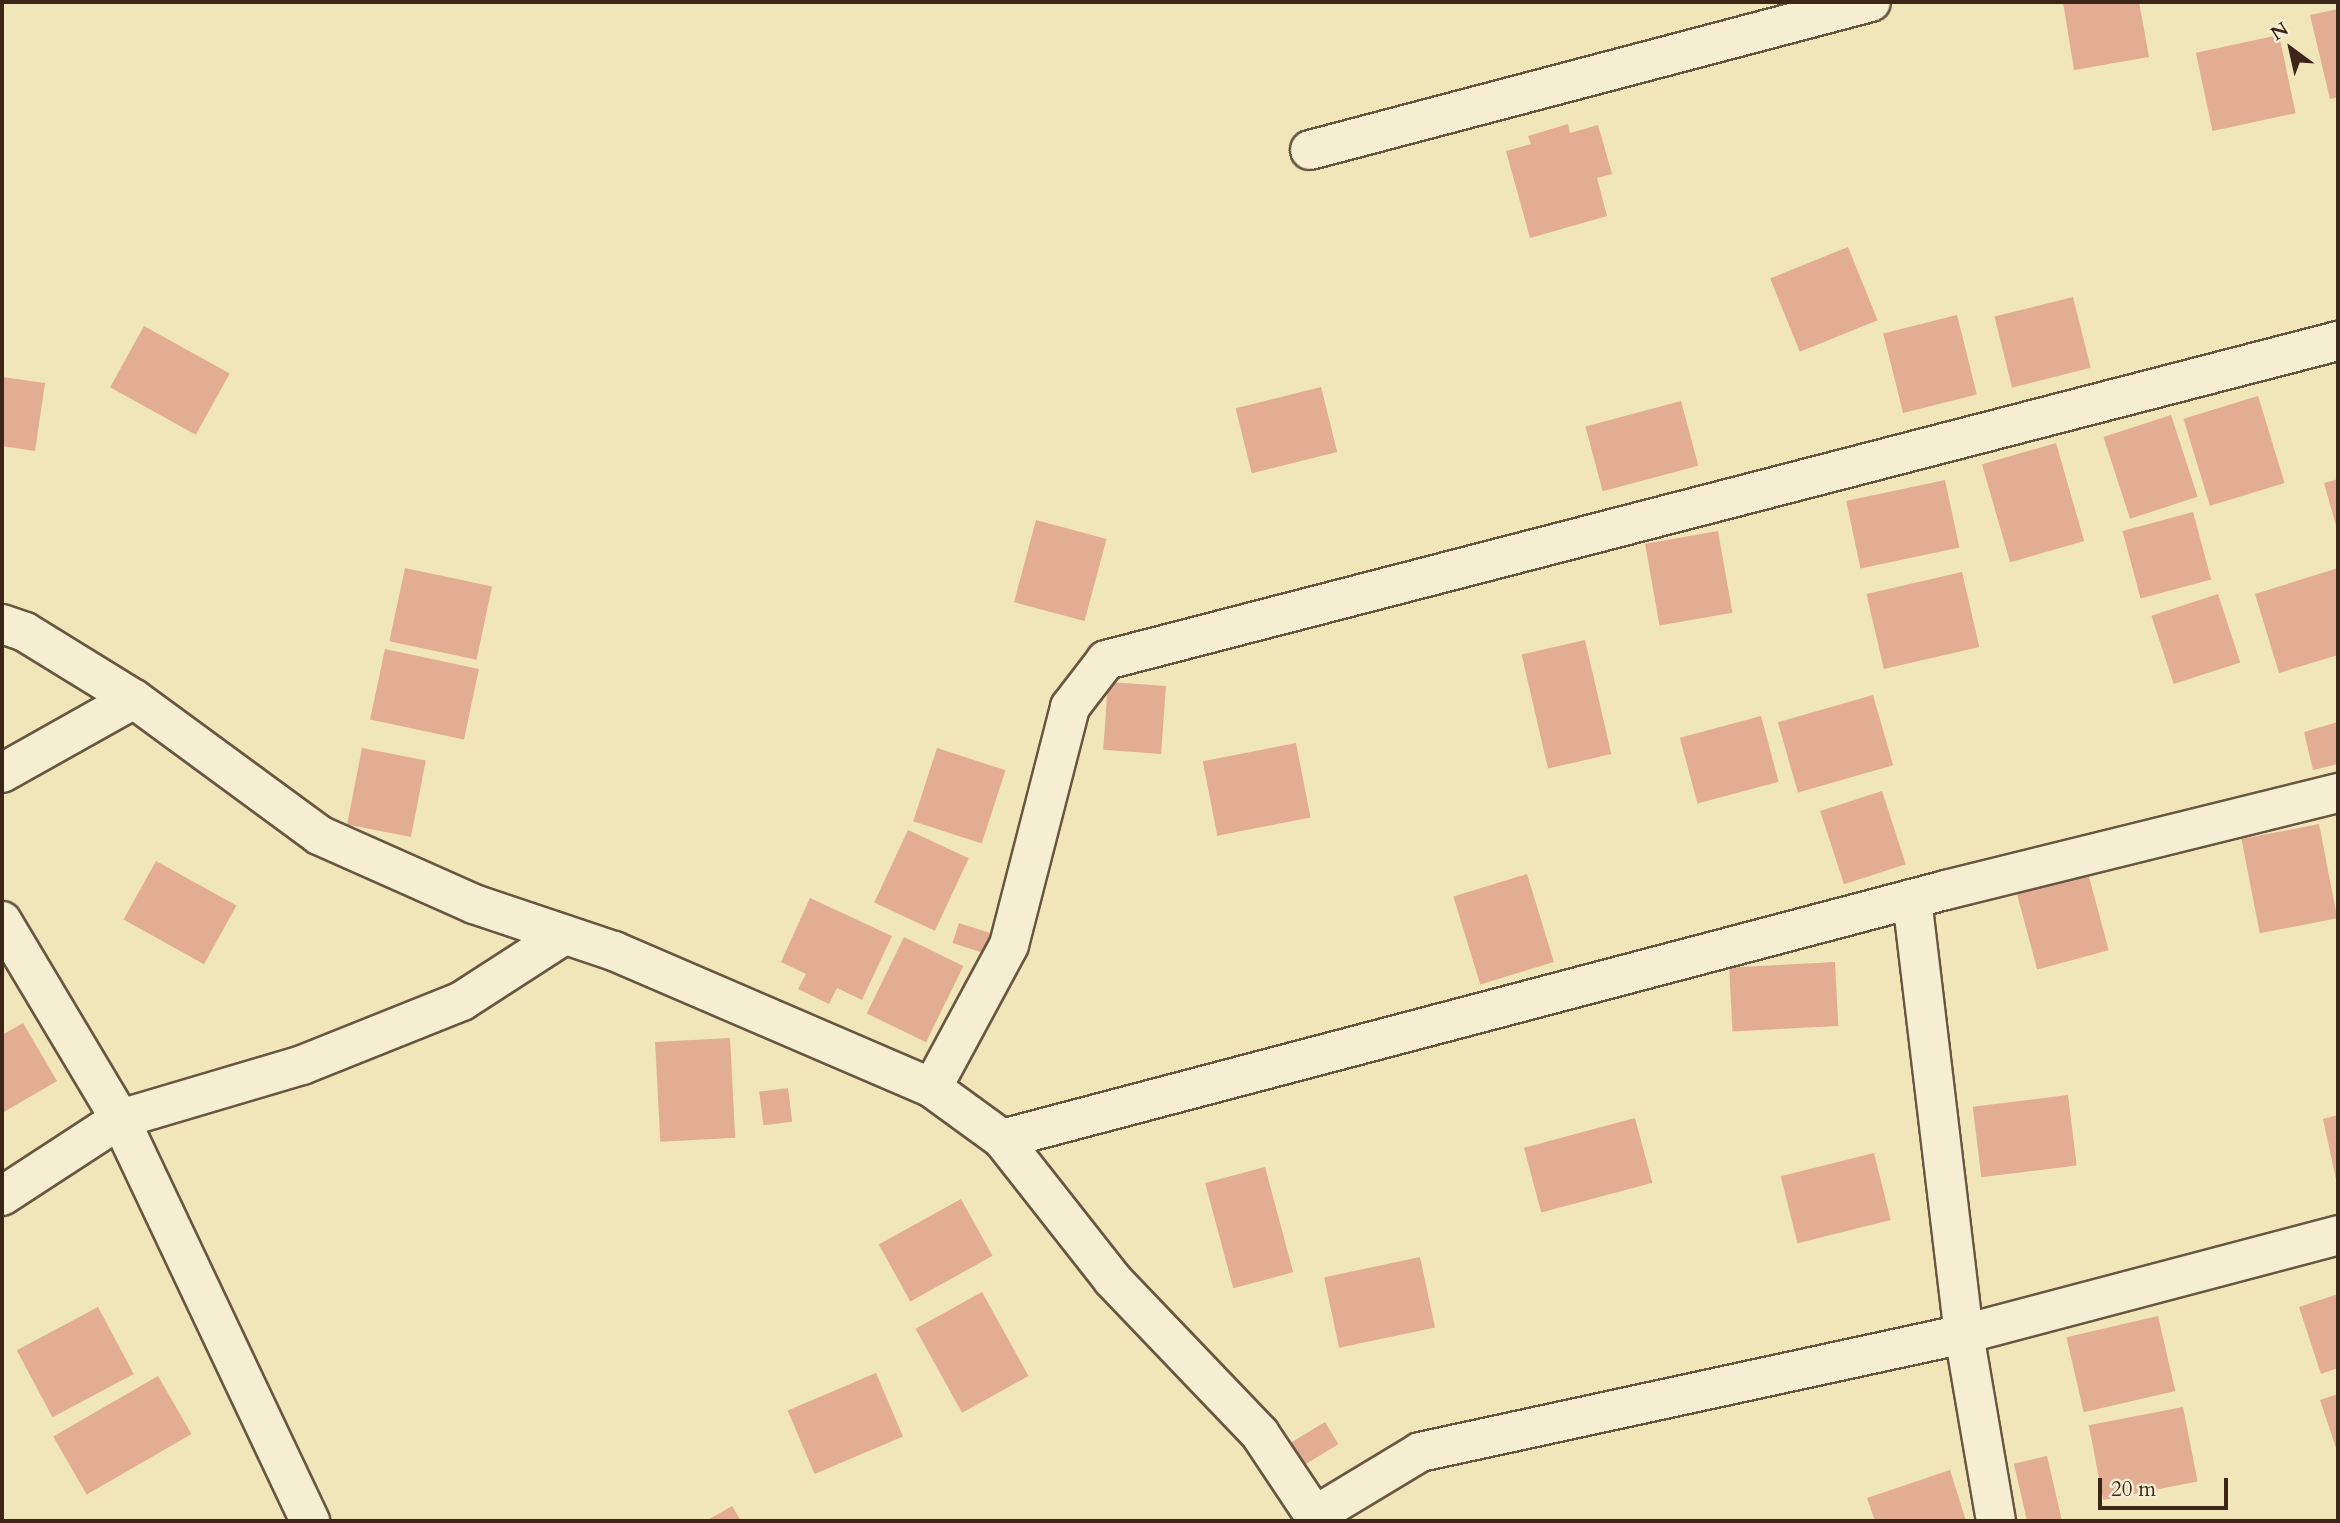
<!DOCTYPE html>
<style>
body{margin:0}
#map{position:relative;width:2340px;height:1523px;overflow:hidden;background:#f1e5ba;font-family:Cardo,serif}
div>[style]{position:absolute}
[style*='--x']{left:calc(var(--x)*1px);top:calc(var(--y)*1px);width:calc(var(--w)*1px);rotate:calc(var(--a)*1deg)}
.building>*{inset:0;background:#e2ad93;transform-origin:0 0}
.roads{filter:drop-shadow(2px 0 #695640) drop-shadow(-2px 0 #695640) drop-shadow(0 2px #695640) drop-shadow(0 -2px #695640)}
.minor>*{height:38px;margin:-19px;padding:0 19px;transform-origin:19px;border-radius:19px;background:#f6eed2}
span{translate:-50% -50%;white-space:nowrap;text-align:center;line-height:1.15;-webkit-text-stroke:7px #f6eed2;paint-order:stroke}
.frame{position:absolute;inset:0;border:4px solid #3c2618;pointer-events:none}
.north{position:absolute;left:2256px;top:14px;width:70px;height:70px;-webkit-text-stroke:5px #f6eed2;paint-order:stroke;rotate:327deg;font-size:19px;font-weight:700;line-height:28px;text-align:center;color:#3c2618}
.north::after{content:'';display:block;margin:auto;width:24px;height:32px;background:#3c2618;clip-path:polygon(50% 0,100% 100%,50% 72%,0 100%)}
.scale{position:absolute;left:2098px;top:1478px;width:130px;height:32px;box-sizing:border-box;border:4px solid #3c2618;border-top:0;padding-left:9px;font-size:21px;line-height:24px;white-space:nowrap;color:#3c2618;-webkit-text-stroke:5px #f6eed2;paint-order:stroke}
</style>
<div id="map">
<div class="building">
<div style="clip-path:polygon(2063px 2px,2139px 2px,2149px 57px,2074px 70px)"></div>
<div style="clip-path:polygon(2338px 9px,2338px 97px,2330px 99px,2310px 15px)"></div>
<div style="left:2279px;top:35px;width:80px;height:85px;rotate:78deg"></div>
<div style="clip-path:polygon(1568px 124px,1570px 133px,1598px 125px,1612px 174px,1597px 178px,1607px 216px,1530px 238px,1506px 151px,1531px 144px,1528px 136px)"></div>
<div style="left:1848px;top:247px;width:79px;height:84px;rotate:68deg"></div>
<div style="left:2073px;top:297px;width:73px;height:81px;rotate:76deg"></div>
<div style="left:1957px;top:315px;width:82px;height:76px;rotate:76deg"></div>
<div style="left:144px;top:326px;width:98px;height:70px;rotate:29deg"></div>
<div style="clip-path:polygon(2px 377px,45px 383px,35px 451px,2px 446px)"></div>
<div style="left:1321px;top:387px;width:67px;height:88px;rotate:76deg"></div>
<div style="left:2258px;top:396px;width:91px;height:78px;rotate:73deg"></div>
<div style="left:1681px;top:401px;width:67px;height:99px;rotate:75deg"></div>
<div style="left:2171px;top:415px;width:86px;height:71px;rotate:72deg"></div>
<div style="left:2056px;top:443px;width:102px;height:77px;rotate:74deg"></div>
<div style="clip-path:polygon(2338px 479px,2338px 529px,2337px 529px,2324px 483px)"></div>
<div style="left:1945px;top:480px;width:69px;height:101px;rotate:78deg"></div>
<div style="left:2193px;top:512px;width:70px;height:73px;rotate:75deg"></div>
<div style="left:1036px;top:520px;width:73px;height:85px;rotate:15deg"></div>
<div style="left:1718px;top:531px;width:83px;height:74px;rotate:80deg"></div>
<div style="left:405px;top:568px;width:89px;height:75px;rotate:12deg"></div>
<div style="clip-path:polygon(2338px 568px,2338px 655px,2279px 673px,2255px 594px)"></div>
<div style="left:1962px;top:572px;width:77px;height:98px;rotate:77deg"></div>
<div style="left:2218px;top:594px;width:72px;height:70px;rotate:72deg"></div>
<div style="left:1585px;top:640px;width:117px;height:65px;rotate:77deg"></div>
<div style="left:385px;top:649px;width:96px;height:72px;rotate:12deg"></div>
<div style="left:1108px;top:682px;width:58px;height:68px;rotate:4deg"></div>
<div style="left:1873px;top:695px;width:73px;height:99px;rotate:74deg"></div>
<div style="left:1761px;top:716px;width:68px;height:84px;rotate:75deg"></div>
<div style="clip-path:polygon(2338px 722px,2338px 764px,2313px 770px,2304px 732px)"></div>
<div style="left:1296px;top:743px;width:76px;height:95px;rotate:79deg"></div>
<div style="left:362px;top:748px;width:65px;height:78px;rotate:11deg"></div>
<div style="left:937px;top:748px;width:72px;height:77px;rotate:18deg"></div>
<div style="left:1882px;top:791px;width:77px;height:65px;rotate:72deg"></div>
<div style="left:2319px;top:824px;width:96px;height:79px;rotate:79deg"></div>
<div style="left:908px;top:830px;width:67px;height:80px;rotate:25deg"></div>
<div style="left:156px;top:861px;width:92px;height:67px;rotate:29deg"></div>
<div style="left:2088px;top:873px;width:80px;height:74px;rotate:75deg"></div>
<div style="left:1527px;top:874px;width:92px;height:77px;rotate:73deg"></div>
<div style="clip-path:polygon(810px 898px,892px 936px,862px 1000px,837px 988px,829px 1004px,798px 989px,806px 974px,781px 962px)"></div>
<div style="left:959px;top:923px;width:35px;height:21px;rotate:18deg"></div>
<div style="left:904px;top:937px;width:66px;height:85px;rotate:26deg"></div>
<div style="left:1835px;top:962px;width:64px;height:106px;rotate:87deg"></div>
<div style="clip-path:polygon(23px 1023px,57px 1081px,2px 1113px,2px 1035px)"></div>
<div style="left:730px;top:1038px;width:100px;height:75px;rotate:87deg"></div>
<div style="left:788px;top:1088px;width:34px;height:29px;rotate:83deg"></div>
<div style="left:2068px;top:1095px;width:71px;height:96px;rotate:83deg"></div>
<div style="clip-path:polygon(2338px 1115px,2338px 1184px,2337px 1184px,2323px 1119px)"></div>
<div style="left:1635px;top:1118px;width:67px;height:115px;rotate:75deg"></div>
<div style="left:1874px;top:1153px;width:69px;height:96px;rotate:76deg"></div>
<div style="left:1265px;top:1167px;width:109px;height:62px;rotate:75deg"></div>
<div style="left:961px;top:1199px;width:65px;height:94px;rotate:61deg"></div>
<div style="left:1420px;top:1257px;width:72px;height:98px;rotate:78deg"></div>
<div style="left:982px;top:1292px;width:96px;height:76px;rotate:61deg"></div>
<div style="clip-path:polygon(2338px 1294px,2338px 1368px,2321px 1374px,2299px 1307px)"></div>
<div style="left:98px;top:1307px;width:76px;height:92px;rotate:62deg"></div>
<div style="left:2158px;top:1316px;width:77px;height:94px;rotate:77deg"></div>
<div style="left:876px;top:1373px;width:69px;height:96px;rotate:67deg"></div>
<div style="left:158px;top:1376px;width:67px;height:121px;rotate:60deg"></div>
<div style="clip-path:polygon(2338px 1394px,2338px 1454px,2320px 1400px)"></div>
<div style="left:2183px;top:1407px;width:76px;height:96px;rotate:79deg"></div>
<div style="left:1325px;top:1422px;width:26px;height:42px;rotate:59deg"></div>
<div style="left:2047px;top:1456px;width:67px;height:34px;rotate:77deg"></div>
<div style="clip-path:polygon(1950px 1470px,1966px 1521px,1875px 1521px,1867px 1498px)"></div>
<div style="clip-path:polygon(732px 1506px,741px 1521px,706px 1521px)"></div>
</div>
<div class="roads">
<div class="minor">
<div style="--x:1310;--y:150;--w:580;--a:-14.78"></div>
<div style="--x:2;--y:624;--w:24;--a:19"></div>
<div style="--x:25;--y:632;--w:128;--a:31.6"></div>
<div style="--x:134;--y:699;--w:230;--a:36.3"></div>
<div style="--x:319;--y:835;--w:170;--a:24"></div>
<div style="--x:474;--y:904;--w:148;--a:18.6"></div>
<div style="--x:614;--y:951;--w:346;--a:23.3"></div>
<div style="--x:932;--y:1088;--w:87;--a:36.1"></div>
<div style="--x:1002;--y:1139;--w:178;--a:51.8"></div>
<div style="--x:1112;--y:1279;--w:214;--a:46.3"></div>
<div style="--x:1260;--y:1434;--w:105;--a:56.3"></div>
<div style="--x:2;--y:773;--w:151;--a:-29.3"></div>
<div style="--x:1912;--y:899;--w:438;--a:83.2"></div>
<div style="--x:1964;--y:1334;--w:190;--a:80.3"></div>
<div style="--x:2;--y:921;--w:230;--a:59.2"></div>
<div style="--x:120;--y:1119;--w:445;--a:64.7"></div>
<div style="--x:932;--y:1088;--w:162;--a:-61.7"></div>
<div style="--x:1009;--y:945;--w:246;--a:-75.6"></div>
<div style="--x:1070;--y:707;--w:59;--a:-52.5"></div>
<div style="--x:1106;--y:660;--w:1273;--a:-14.52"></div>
<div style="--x:1002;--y:1139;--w:976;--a:-14.78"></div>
<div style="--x:1946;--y:890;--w:404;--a:-13.9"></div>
<div style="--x:2;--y:1196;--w:141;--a:-33.1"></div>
<div style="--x:120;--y:1119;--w:190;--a:-16.5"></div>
<div style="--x:302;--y:1065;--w:172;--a:-21.8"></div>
<div style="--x:462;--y:1001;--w:121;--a:-32.9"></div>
<div style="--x:1314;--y:1516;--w:124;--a:-31.1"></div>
<div style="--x:1420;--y:1452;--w:557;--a:-12.24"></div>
<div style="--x:1964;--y:1334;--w:387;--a:-14.8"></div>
</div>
</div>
<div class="frame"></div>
<div class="north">N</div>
<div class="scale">20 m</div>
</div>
